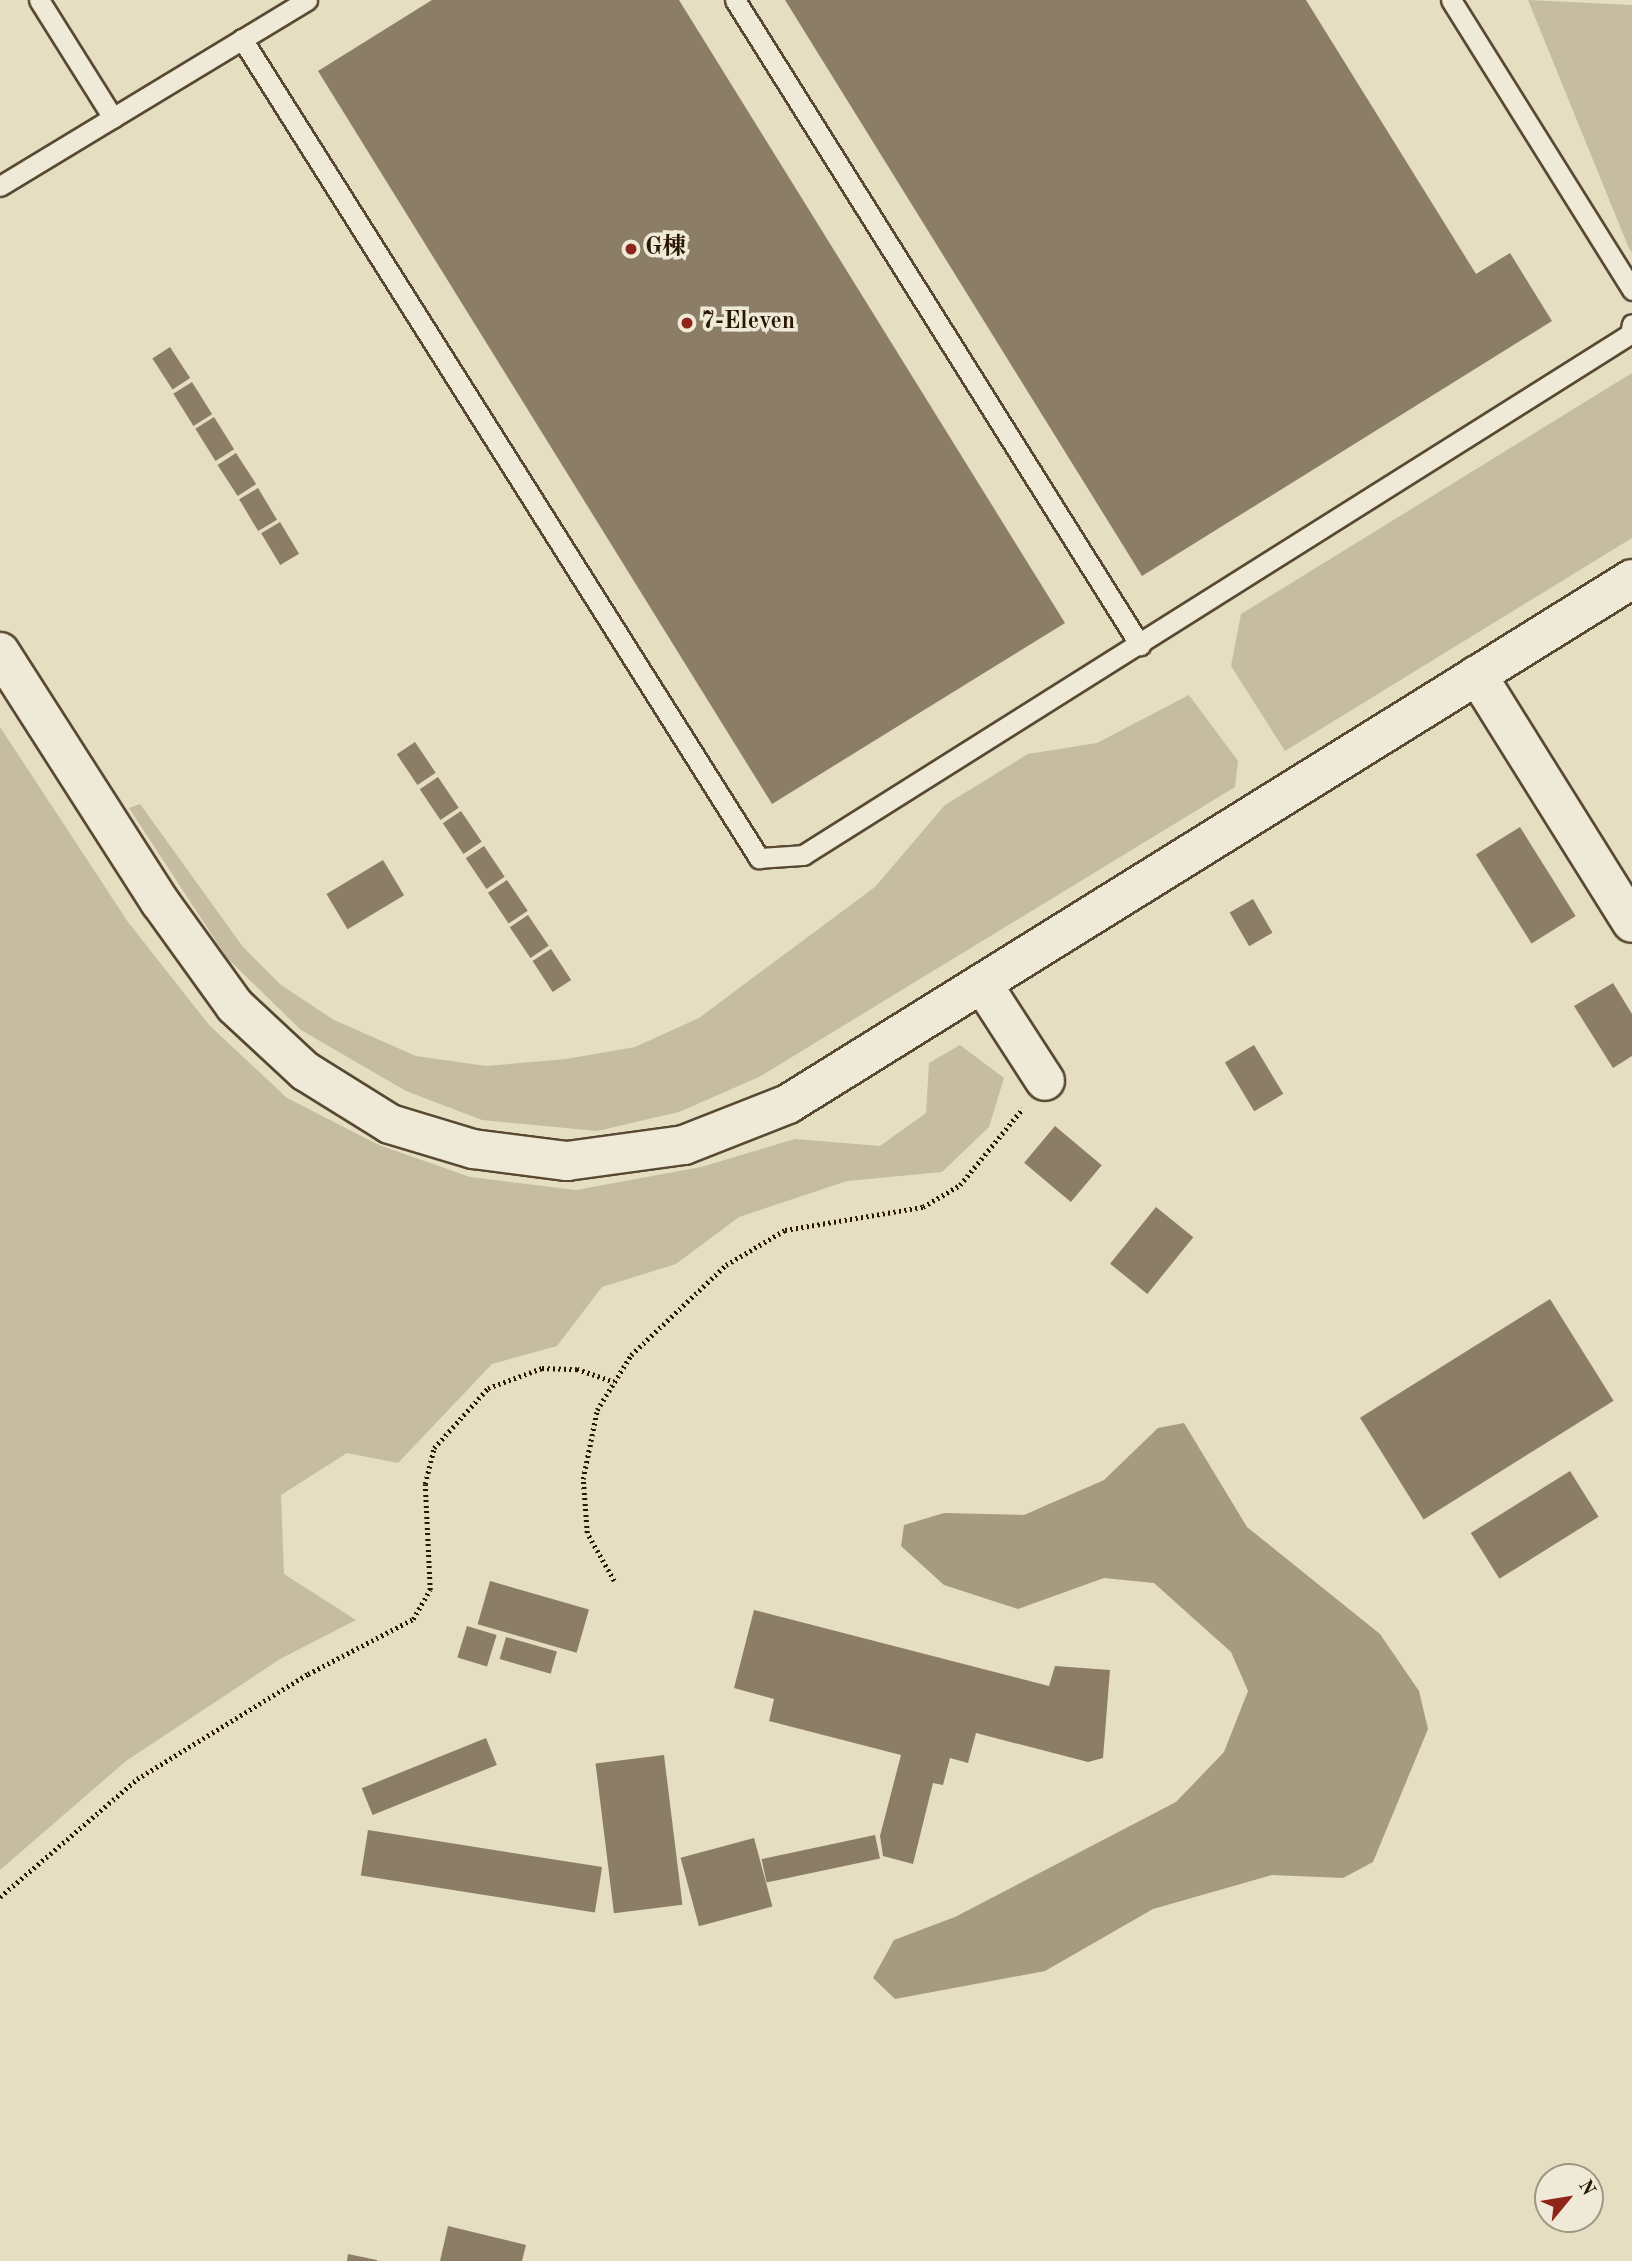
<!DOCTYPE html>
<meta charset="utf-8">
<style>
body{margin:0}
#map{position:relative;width:1632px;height:2261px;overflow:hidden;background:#e6dec1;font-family:"Old Standard TT","Noto Serif JP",serif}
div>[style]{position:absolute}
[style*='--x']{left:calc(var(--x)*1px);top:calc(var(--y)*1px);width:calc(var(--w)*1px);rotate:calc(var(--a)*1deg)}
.green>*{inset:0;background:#c6bca1}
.water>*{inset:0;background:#a69a80}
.building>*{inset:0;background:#8c7e66;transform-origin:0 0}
.path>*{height:4.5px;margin-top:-2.25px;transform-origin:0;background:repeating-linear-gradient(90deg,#2a1703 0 2px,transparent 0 5.5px)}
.roads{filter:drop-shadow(2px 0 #594932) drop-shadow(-2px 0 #594932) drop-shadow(0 2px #594932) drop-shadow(0 -2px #594932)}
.lane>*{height:19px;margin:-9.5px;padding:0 9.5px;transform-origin:9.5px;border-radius:9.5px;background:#efead7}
.street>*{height:38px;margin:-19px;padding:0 19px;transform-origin:19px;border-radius:19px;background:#efead7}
.secondary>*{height:38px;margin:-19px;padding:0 19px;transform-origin:19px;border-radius:19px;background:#efead7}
.dots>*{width:19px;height:19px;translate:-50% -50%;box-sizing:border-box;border:4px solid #efead7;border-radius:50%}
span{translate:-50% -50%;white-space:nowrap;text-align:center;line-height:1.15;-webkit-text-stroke:7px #efead7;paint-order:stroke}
.poi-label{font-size:24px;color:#2a1703;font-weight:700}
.left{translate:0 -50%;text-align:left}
.north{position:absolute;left:1534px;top:2163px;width:70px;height:70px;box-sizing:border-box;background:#efead7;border:2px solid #a09682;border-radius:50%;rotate:60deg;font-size:19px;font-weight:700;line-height:28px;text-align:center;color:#2a1703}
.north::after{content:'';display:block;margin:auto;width:24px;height:32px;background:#8f2418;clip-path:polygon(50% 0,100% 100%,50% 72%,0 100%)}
</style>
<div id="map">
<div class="green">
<div style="clip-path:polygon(1528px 0,1632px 5px,1632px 253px,1628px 246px)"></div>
<div style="clip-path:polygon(1632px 373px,1632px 538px,1285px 751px,1231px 666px,1241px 614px)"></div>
<div style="clip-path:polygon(1189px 695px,1238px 761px,1235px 787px,759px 1077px,679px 1112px,597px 1131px,482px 1120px,406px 1091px,301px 1030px,227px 958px,129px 808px,140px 804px,243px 947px,281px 985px,334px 1020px,416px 1056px,486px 1066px,566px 1059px,635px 1047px,699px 1018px,875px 887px,945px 805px,1028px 754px,1097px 743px)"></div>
<div style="clip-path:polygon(0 727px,128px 922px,209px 1025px,287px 1098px,379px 1145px,470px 1177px,576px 1190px,701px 1167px,795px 1139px,880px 1146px,926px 1113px,929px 1063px,960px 1045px,1004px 1078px,989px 1127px,942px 1172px,847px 1181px,739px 1217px,676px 1264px,602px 1287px,557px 1346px,492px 1364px,398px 1463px,347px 1453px,281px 1495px,284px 1574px,356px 1620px,280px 1659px,126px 1761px,0 1870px)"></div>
</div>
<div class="water">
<div style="clip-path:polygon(1184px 1423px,1247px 1527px,1380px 1634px,1419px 1691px,1428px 1729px,1373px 1862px,1343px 1878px,1272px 1875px,1153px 1909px,1045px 1971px,895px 1999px,873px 1978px,894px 1940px,955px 1917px,1176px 1802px,1224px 1752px,1248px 1691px,1231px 1652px,1154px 1583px,1104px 1578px,1018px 1609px,944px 1585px,901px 1546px,904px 1525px,944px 1513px,1024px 1515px,1104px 1480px,1158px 1428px)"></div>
</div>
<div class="building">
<div style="clip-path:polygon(432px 0,679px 0,1065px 623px,772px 804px,318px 71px)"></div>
<div style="clip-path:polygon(785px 0,1306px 0,1476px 274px,1510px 253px,1552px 321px,1142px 576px)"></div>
<div style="left:170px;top:347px;width:37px;height:21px;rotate:57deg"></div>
<div style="left:192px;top:382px;width:38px;height:22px;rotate:58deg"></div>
<div style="left:214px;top:417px;width:38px;height:22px;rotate:58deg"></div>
<div style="left:236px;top:453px;width:37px;height:22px;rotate:57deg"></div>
<div style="left:258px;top:488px;width:37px;height:22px;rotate:59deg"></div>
<div style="left:280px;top:522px;width:37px;height:22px;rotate:59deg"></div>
<div style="left:415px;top:742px;width:37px;height:22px;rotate:56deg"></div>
<div style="left:438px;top:777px;width:37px;height:22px;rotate:56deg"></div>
<div style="left:461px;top:811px;width:37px;height:22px;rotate:56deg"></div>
<div style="left:1520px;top:827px;width:105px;height:52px;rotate:58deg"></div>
<div style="left:484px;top:846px;width:37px;height:22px;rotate:56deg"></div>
<div style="left:383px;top:860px;width:41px;height:66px;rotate:59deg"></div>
<div style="left:507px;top:880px;width:37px;height:23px;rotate:56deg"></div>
<div style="left:1253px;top:899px;width:39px;height:27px;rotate:60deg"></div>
<div style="left:528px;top:915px;width:37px;height:22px;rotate:56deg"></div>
<div style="left:551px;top:949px;width:37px;height:22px;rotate:57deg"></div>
<div style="clip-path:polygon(1613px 983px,1632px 1014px,1632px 1056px,1613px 1068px,1574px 1006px)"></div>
<div style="left:1254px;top:1045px;width:57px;height:34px;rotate:59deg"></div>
<div style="left:1055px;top:1126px;width:61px;height:48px;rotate:40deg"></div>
<div style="left:1156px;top:1207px;width:48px;height:73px;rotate:39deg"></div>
<div style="left:1550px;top:1299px;width:120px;height:224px;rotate:58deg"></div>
<div style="left:1570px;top:1471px;width:54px;height:117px;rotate:58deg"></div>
<div style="left:490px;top:1581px;width:103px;height:45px;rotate:16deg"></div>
<div style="clip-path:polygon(754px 1610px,1049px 1686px,1055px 1666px,1110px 1670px,1103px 1758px,1088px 1762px,976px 1733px,968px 1763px,950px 1758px,943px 1785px,933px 1783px,913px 1864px,883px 1856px,880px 1836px,901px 1755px,769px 1721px,774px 1699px,734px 1688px)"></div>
<div style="left:467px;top:1626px;width:31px;height:33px;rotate:17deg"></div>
<div style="left:506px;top:1637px;width:53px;height:23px;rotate:16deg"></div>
<div style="left:486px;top:1738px;width:29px;height:134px;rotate:68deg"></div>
<div style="left:664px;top:1755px;width:151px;height:69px;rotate:83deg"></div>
<div style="left:368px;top:1830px;width:237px;height:46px;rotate:9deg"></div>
<div style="left:875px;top:1835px;width:24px;height:116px;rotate:78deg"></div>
<div style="left:754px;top:1838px;width:71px;height:76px;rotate:75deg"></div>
<div style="clip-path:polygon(448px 2226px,526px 2245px,522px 2261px,440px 2261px)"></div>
<div style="clip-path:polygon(348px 2254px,377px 2260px,377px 2261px,347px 2261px)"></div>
</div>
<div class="path">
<div style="--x:614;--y:1581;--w:55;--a:-119.4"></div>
<div style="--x:587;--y:1533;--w:54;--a:-94.2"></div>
<div style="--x:583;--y:1479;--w:70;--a:-78.5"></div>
<div style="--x:597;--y:1410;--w:65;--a:-58.3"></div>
<div style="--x:631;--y:1355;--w:131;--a:-43.5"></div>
<div style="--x:726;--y:1265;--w:69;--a:-30.7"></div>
<div style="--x:785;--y:1230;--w:140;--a:-9.5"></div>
<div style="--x:923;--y:1207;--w:43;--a:-30.7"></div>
<div style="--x:960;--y:1185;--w:99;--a:-50.7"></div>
<div style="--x:0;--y:1897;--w:181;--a:-40.7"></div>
<div style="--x:137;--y:1779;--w:201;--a:-31.6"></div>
<div style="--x:308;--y:1674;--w:119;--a:-27.6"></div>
<div style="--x:413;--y:1619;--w:34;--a:-60"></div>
<div style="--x:430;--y:1590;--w:106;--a:-92.7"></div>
<div style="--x:425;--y:1484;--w:37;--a:-76"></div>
<div style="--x:434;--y:1448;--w:81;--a:-48"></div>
<div style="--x:488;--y:1388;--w:58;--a:-20.3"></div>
<div style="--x:542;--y:1368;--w:35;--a:2"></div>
<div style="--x:577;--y:1369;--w:39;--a:19"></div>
</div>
<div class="roads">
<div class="lane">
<div style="--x:39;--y:0;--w:139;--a:57.9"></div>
<div style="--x:735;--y:0;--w:762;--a:57.88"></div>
<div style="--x:1451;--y:0;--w:342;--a:58"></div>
<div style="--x:242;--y:39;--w:969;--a:57.74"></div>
<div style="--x:759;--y:858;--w:44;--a:-3.9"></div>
<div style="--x:803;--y:855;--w:977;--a:-32.21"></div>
<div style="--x:1630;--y:334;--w:10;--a:-79"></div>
<div style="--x:0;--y:186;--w:359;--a:-31.2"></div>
</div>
<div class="street">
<div style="--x:1477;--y:675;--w:292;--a:58"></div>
<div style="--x:983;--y:985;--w:114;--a:57.1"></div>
</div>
<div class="secondary">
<div style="--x:0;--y:652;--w:297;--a:57.4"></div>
<div style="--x:160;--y:902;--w:128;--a:54.2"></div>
<div style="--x:235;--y:1006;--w:96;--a:42.9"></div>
<div style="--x:305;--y:1071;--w:100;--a:31.9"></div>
<div style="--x:390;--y:1124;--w:87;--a:16.8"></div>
<div style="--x:473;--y:1149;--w:95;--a:7.3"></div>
<div style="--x:567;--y:1161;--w:118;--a:-7.8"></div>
<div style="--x:684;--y:1145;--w:112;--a:-21.5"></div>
<div style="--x:788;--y:1104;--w:994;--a:-31.88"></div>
</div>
</div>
<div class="dots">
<div style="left:631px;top:249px;background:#8f2418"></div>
<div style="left:687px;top:323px;background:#8f2418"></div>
</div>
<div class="poi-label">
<span class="left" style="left:645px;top:249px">G棟</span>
<span class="left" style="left:701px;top:323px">7-Eleven</span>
</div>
<div class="north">N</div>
</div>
